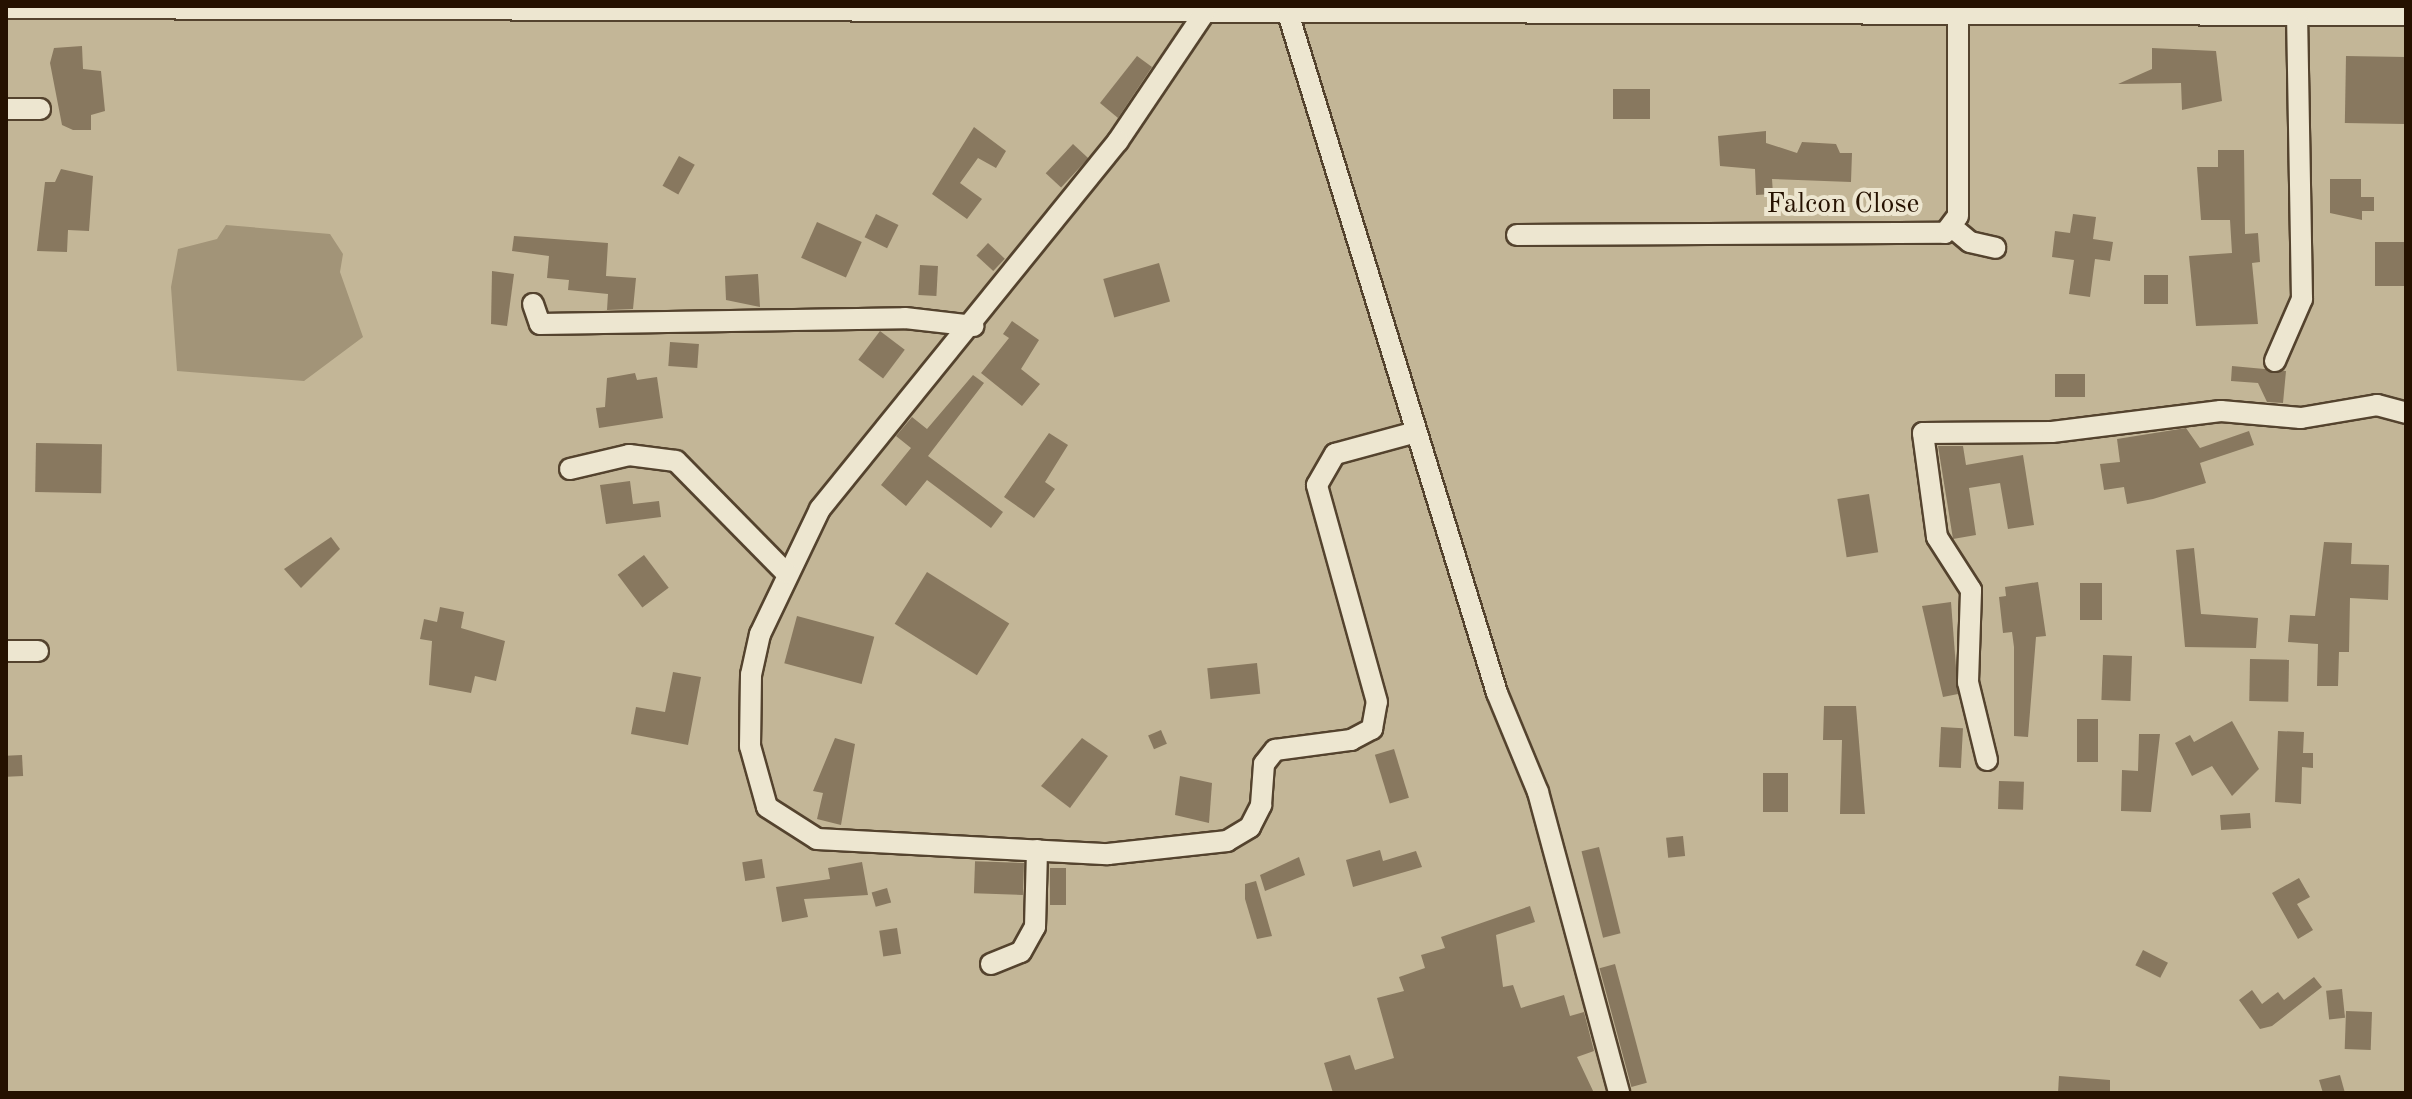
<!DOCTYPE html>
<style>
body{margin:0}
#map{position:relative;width:2412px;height:1099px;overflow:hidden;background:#e3d8b6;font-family:"Old Standard TT",serif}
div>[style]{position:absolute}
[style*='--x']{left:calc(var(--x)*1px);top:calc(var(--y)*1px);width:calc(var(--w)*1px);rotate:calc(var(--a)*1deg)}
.green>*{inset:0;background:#c3b697;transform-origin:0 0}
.water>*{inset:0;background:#a29478}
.building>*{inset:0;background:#88785f;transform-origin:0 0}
.roads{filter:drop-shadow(2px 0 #54432e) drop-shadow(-2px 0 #54432e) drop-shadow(0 2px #54432e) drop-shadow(0 -2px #54432e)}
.minor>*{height:20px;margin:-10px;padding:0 10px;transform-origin:10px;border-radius:10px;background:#ede6d0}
span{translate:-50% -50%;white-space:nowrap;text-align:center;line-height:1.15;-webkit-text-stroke:8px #ede6d0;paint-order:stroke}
.street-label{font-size:28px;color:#251100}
.frame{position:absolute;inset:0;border:8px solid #251100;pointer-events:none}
</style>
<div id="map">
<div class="green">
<div style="left:6px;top:6px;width:2400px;height:1087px"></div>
</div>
<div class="water">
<div style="clip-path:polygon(226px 225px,330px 234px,343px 254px,340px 272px,363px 337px,304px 381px,177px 371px,171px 287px,178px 249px,217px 239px)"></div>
</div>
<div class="building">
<div style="clip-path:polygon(82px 46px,83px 69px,101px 71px,105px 111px,91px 115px,91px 130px,73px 130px,62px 125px,50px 63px,54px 48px)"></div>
<div style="clip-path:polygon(2152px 48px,2216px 51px,2222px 101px,2182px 110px,2181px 83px,2118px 84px,2152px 69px)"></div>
<div style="clip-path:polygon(1137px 56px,1152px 67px,1118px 118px,1100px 103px)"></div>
<div style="left:2346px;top:56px;width:60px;height:67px;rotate:1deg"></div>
<div style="left:1650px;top:89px;width:30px;height:37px;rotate:90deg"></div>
<div style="clip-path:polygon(974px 127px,1006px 151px,996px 168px,978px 158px,960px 183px,982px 199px,967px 219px,932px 194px)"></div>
<div style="clip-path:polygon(1766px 131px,1766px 143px,1797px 153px,1802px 142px,1836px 144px,1840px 153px,1852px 153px,1851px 182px,1772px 179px,1773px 194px,1756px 195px,1755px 169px,1720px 166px,1718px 136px)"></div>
<div style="left:1073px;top:144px;width:21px;height:40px;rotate:43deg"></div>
<div style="clip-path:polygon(2218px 150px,2244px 150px,2245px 234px,2258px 233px,2260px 262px,2252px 263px,2258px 324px,2196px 326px,2189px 256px,2232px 253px,2230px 220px,2201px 220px,2197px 167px,2218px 167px)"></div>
<div style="left:679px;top:156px;width:18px;height:34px;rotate:29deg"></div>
<div style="clip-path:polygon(61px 169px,93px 176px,89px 231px,68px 230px,67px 252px,37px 251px,45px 182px,55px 182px)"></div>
<div style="clip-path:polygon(2330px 179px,2361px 179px,2361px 197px,2374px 197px,2374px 211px,2362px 211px,2362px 220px,2330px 213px)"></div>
<div style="left:876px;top:214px;width:25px;height:26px;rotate:26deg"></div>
<div style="clip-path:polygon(2073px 214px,2096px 217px,2093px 239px,2113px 242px,2110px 261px,2095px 259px,2090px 297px,2069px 294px,2074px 260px,2052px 257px,2055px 231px,2070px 233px)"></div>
<div style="left:817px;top:222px;width:49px;height:39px;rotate:24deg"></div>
<div style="clip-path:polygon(514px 236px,608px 243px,606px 276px,636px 278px,633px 309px,607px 310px,608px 294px,568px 290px,569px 280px,547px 278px,549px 256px,512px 251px)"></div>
<div style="left:2375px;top:242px;width:31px;height:44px"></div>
<div style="left:988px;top:243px;width:23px;height:17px;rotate:43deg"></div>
<div style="left:1159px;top:263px;width:40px;height:58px;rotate:74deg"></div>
<div style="left:920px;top:265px;width:18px;height:30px;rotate:3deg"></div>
<div style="clip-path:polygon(492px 271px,514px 274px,507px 326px,491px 324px)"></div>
<div style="clip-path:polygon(758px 274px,760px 307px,726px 300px,725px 276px)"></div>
<div style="left:2144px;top:275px;width:24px;height:29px"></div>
<div style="clip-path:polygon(1012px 321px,1039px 340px,1021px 369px,1040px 384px,1022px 406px,981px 373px,1009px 338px,1003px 334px)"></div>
<div style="left:880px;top:331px;width:31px;height:36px;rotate:37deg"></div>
<div style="left:670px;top:342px;width:29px;height:24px;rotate:4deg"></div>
<div style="clip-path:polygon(2232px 366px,2286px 371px,2283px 403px,2267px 402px,2258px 383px,2231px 381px)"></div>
<div style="clip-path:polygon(635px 373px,637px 380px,657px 377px,663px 418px,599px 428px,596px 408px,605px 407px,607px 378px)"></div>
<div style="left:2055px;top:374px;width:30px;height:23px"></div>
<div style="clip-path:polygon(973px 375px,984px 383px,928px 456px,1003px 512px,991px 528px,927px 480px,906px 506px,881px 485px,911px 448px,896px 436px,912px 417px,927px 429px)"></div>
<div style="clip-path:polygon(2186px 428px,2200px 448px,2249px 431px,2254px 445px,2200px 463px,2206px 483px,2153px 499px,2127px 504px,2124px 487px,2104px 490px,2100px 464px,2120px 462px,2117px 439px)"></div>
<div style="clip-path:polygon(1049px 433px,1068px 445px,1045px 482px,1055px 489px,1034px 518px,1004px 497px)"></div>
<div style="left:36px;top:443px;width:66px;height:49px;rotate:1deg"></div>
<div style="clip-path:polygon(1938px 446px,1963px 446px,1966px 465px,2023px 455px,2034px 525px,2008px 529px,2000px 483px,1969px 488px,1976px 535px,1953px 539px)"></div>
<div style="clip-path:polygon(630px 481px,633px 504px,659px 501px,661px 517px,606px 524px,600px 485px)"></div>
<div style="left:1869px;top:494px;width:59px;height:32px;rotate:81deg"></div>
<div style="clip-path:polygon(331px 537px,340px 549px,301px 588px,284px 569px)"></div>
<div style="clip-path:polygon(2324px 542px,2352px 543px,2351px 564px,2389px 565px,2388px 600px,2350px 598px,2349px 652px,2339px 652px,2338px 686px,2317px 686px,2318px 644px,2288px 642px,2290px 615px,2315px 616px)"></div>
<div style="clip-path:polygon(2194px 548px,2201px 614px,2258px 618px,2256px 648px,2185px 647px,2176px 550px)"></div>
<div style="left:644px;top:555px;width:41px;height:33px;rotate:53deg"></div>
<div style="left:927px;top:572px;width:97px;height:61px;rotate:32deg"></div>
<div style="clip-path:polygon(2038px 582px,2046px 636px,2036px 637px,2028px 737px,2014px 736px,2014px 647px,2012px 632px,2003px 633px,1999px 597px,2006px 596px,2005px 587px)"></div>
<div style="left:2080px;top:583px;width:22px;height:37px"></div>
<div style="clip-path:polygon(1951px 602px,1958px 694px,1943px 697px,1922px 606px)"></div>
<div style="clip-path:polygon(440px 607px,464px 612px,461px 628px,505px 641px,496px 681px,475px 676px,471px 693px,429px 685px,432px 641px,420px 639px,424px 619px,437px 622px)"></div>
<div style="left:797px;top:616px;width:80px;height:49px;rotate:15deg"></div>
<div style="left:2103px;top:655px;width:29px;height:45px;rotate:2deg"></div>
<div style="left:2250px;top:659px;width:39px;height:42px;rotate:1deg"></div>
<div style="left:1257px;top:663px;width:31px;height:50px;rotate:84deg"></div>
<div style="clip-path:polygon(673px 672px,701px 677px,688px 745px,631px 734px,636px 707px,665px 712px)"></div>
<div style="clip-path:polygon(1824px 706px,1856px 706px,1865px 814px,1840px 814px,1842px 740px,1823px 740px)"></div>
<div style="left:2077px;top:719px;width:21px;height:43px"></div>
<div style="clip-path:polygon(2232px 721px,2259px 769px,2232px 796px,2212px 766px,2192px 776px,2175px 743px,2190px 735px,2194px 742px)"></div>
<div style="left:1941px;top:727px;width:22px;height:40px;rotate:3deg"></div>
<div style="left:1161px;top:730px;width:15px;height:14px;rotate:67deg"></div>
<div style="clip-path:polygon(2278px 731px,2304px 732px,2303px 753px,2313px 753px,2313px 768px,2302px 767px,2301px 804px,2275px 802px)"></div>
<div style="clip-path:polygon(2139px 734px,2160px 734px,2151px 812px,2121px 811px,2122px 770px,2138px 771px)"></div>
<div style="clip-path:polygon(835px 738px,855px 744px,841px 825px,817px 819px,823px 793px,813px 791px)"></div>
<div style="clip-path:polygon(1082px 738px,1108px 756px,1070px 808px,1041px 786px)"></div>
<div style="left:1394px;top:749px;width:51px;height:20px;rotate:73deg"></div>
<div style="left:22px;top:755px;width:21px;height:16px;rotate:87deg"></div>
<div style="left:1763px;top:773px;width:25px;height:39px"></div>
<div style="clip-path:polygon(1180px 776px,1212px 783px,1209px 823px,1175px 815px)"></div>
<div style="left:1999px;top:781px;width:25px;height:28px;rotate:2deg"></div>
<div style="left:2250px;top:813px;width:15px;height:30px;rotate:86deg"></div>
<div style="left:1683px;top:836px;width:20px;height:17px;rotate:84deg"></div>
<div style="left:1599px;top:847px;width:89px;height:18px;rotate:76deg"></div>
<div style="clip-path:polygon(1380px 850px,1383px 861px,1416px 851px,1422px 867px,1353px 887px,1346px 860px)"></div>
<div style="clip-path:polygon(1299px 857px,1305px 875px,1265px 891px,1260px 875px)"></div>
<div style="left:762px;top:859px;width:19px;height:20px;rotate:81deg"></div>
<div style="clip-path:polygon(862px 862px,868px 895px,804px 899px,808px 917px,782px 922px,776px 887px,830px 879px,828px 868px)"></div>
<div style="left:1024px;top:863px;width:32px;height:49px;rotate:92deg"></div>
<div style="left:1050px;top:868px;width:16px;height:37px"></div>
<div style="clip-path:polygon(2299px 878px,2310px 897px,2297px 904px,2313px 930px,2298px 939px,2272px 893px)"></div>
<div style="clip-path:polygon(1256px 881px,1272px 936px,1257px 939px,1245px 899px,1245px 884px)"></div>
<div style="left:887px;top:888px;width:15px;height:16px;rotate:74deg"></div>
<div style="clip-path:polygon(1530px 906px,1535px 922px,1496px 935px,1503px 987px,1513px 985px,1521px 1008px,1564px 995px,1570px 1016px,1584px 1012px,1594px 1051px,1577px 1057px,1594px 1093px,1333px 1093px,1324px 1063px,1350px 1055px,1355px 1070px,1394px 1058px,1377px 998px,1404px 991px,1399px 977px,1425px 968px,1421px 955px,1445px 948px,1441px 937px)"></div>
<div style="left:897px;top:928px;width:26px;height:18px;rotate:81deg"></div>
<div style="left:2143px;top:950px;width:28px;height:17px;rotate:27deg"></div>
<div style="left:1615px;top:964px;width:123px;height:16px;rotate:75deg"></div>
<div style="clip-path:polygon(2314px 977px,2322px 987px,2272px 1026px,2260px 1029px,2239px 1000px,2252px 990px,2262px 1004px,2278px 992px,2284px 1000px)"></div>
<div style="left:2342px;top:989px;width:29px;height:16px;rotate:84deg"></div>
<div style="left:2372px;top:1012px;width:38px;height:26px;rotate:92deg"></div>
<div style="clip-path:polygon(2340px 1075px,2345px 1093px,2323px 1093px,2319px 1080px)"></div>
<div style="clip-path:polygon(2059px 1076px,2110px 1080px,2110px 1093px,2058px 1093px)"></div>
</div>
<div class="roads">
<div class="minor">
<div style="--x:6;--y:8;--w:2400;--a:0.17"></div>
<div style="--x:1287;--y:10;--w:715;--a:72.91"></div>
<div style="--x:1497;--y:693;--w:107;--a:67.5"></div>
<div style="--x:1538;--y:792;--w:312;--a:74.9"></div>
<div style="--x:1205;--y:12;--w:156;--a:124"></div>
<div style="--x:1118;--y:141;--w:474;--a:129"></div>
<div style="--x:820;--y:509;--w:139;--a:115.6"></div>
<div style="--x:760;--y:634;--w:42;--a:102.4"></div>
<div style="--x:751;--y:675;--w:71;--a:90.8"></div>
<div style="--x:750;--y:746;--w:63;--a:74.4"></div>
<div style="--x:767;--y:807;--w:59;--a:32.6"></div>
<div style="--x:817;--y:839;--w:291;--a:3"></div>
<div style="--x:1108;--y:854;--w:120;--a:-6.2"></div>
<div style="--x:1227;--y:841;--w:27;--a:-31"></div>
<div style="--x:1250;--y:827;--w:25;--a:-63"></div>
<div style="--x:1261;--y:805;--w:41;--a:-85.8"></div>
<div style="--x:1264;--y:764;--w:18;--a:-52"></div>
<div style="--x:1275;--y:750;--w:77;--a:-7.5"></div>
<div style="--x:1351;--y:740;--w:24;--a:-28"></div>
<div style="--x:1372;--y:729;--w:27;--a:-80"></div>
<div style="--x:1377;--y:702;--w:225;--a:-105.5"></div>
<div style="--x:1317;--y:485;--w:36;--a:-60"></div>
<div style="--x:1335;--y:454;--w:84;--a:-15.2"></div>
<div style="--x:6;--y:109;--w:34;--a:0"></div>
<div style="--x:1952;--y:227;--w:23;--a:40"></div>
<div style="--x:1970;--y:242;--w:26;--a:13"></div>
<div style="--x:1517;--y:235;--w:428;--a:-0.3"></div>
<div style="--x:1945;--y:233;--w:21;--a:-53"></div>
<div style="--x:1958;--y:216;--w:210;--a:-90"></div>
<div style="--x:533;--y:304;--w:21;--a:71"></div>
<div style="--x:540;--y:324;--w:365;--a:-0.9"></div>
<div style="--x:905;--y:318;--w:69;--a:6.6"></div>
<div style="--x:2275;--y:361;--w:68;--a:-66.5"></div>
<div style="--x:2302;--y:299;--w:284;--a:-91"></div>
<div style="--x:570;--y:469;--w:61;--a:-13.3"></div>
<div style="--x:629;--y:455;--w:47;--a:7.3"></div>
<div style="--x:676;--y:461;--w:157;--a:45.5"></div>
<div style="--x:6;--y:651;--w:32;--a:0"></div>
<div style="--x:1987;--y:760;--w:80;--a:-103.7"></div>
<div style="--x:1968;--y:682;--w:92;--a:-88.1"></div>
<div style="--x:1971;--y:590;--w:63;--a:-122.7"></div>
<div style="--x:1937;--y:537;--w:105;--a:-97.7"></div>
<div style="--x:1923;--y:433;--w:129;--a:-0.4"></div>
<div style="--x:2052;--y:432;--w:170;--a:-7.1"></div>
<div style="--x:2221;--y:411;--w:80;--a:5"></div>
<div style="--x:2301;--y:418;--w:77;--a:-9.7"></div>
<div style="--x:2377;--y:405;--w:30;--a:15"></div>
<div style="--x:991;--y:964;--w:32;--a:-22"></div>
<div style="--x:1021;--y:952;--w:29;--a:-61"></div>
<div style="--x:1035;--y:927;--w:77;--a:-88.5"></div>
</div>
</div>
<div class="street-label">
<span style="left:1843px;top:205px">Falcon Close</span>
</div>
<div class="frame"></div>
</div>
